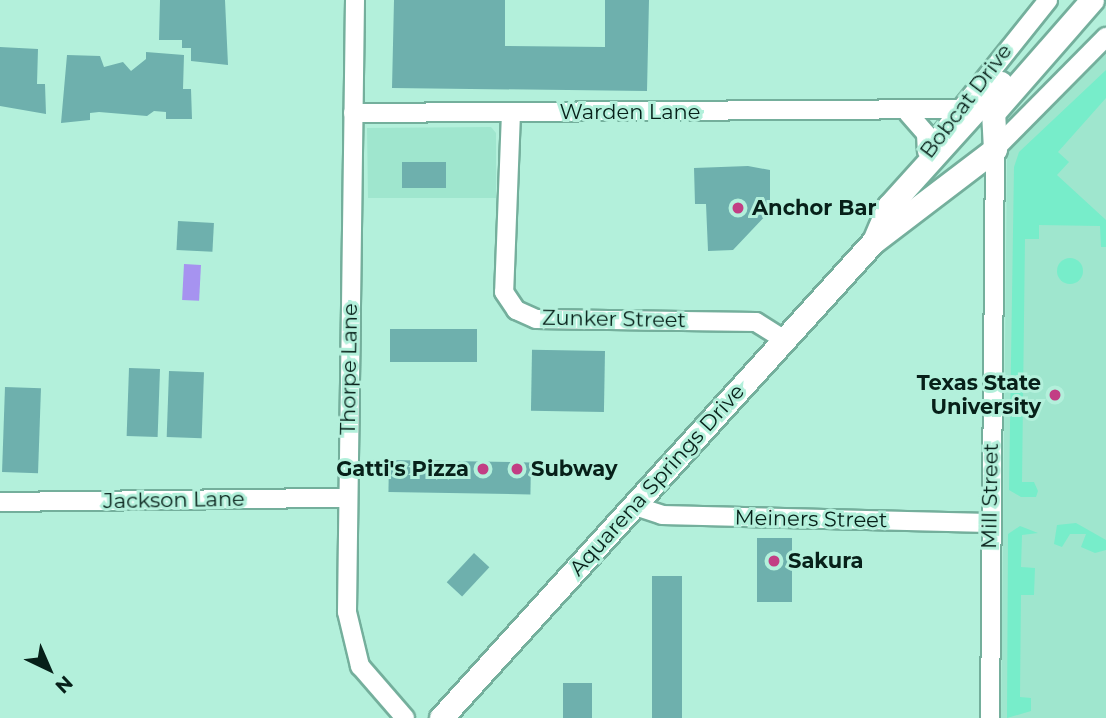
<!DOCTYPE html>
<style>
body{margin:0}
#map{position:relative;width:1106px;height:718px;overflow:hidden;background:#b3f0db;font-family:Montserrat,sans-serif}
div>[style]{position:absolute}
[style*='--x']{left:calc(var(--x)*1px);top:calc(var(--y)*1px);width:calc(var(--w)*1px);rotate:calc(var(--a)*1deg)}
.built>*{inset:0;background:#9fe6ce}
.green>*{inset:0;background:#77edca}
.round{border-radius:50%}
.water>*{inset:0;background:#a693f0;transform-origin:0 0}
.building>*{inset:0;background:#6eb0ad;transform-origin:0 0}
.roads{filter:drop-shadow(2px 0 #74af9c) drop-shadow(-2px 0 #74af9c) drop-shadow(0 2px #74af9c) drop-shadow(0 -2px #74af9c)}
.minor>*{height:18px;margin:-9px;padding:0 9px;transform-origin:9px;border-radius:9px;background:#fff}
.major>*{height:23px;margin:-11.5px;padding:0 11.5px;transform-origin:11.5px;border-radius:11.5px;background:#fff}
.dots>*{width:19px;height:19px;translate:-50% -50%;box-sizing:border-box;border:4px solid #b3f0db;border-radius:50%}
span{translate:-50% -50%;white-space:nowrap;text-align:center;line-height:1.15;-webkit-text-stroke:6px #b3f0db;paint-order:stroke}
.street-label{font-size:21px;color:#072019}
.poi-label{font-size:21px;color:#072019;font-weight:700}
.left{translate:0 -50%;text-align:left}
.right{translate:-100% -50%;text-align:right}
.north{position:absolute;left:14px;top:634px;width:70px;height:70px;-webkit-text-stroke:5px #b3f0db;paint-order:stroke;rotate:136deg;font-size:19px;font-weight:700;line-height:28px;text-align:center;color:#072019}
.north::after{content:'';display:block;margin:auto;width:24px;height:32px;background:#072019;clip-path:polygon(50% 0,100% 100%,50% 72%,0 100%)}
</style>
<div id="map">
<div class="built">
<div style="clip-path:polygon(1106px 54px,1106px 718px,1001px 718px,1007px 156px,1011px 145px)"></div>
<div style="clip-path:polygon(491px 127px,496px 133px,496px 198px,368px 198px,367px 128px)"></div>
</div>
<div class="green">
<div style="clip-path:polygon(1106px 70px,1106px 98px,1058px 152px,1069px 162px,1057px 175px,1106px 220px,1106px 247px,1101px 247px,1100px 226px,1039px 225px,1039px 239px,1025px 239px,1022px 482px,1034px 482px,1038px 491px,1036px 497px,1021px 497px,1009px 490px,1014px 167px,1019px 152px)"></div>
<div class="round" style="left:1057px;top:258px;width:26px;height:26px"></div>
<div style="clip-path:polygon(1076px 523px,1106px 540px,1106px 550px,1095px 553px,1081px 547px,1086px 534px,1070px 534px,1062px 547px,1054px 544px,1057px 525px)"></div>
<div style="clip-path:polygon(1020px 526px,1038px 533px,1022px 535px,1021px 567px,1035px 568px,1034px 595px,1021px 595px,1020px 697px,1031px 698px,1031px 711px,1007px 718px,1008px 534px)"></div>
</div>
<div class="water">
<div style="left:184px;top:264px;width:17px;height:36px;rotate:3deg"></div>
</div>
<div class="building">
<div style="clip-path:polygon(160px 0,225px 0,228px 65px,191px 61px,191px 48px,182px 48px,182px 40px,159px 40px)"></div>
<div style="clip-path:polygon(394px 0,505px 0,505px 46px,605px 47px,605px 0,649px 0,647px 91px,392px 88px)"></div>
<div style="clip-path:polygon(0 47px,38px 49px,37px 84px,45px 84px,46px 114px,0 106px)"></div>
<div style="clip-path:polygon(146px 52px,184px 55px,183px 89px,191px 89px,192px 119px,166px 119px,166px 112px,154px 111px,147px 116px,99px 112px,90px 113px,90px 120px,61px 123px,67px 55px,100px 56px,104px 67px,123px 62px,131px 71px,146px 59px)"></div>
<div style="left:402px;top:162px;width:44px;height:26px"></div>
<div style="clip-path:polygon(748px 166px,770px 170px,770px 211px,733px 250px,708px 251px,706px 204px,695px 204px,694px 168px)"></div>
<div style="left:178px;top:221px;width:36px;height:29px;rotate:3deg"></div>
<div style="left:390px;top:329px;width:87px;height:33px"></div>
<div style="left:605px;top:351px;width:61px;height:73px;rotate:91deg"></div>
<div style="left:129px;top:368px;width:31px;height:68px;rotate:2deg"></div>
<div style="left:169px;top:371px;width:35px;height:66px;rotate:2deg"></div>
<div style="left:5px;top:387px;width:36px;height:85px;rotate:2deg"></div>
<div style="left:389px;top:460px;width:142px;height:32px;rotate:1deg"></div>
<div style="left:757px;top:538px;width:35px;height:64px"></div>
<div style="left:474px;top:553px;width:21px;height:40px;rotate:43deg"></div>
<div style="left:652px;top:576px;width:30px;height:142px"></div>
<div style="left:563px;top:683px;width:29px;height:35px"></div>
</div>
<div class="roads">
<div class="minor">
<div style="--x:355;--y:0;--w:612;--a:90.75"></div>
<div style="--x:347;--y:612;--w:56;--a:76.5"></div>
<div style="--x:360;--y:666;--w:69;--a:49.1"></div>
<div style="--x:353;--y:113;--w:603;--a:-0.38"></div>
<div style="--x:511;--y:113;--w:179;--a:92.2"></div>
<div style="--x:504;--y:292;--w:22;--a:56"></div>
<div style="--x:516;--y:310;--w:22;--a:24"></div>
<div style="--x:536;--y:319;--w:220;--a:0.8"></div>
<div style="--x:756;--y:322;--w:34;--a:32"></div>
<div style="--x:908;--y:113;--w:28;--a:49"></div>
<div style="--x:926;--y:134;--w:17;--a:87"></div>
<div style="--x:928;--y:150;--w:192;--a:-51.3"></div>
<div style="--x:0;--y:502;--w:347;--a:-0.7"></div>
<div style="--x:635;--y:506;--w:28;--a:18"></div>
<div style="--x:662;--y:515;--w:327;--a:1.4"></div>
<div style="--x:990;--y:718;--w:569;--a:-89.5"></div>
<div style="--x:995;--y:149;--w:158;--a:-45.3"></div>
</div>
<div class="major">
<div style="--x:874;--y:241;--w:38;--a:-67"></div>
<div style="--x:889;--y:206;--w:166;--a:-47.9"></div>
<div style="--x:441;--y:718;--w:643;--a:-47.77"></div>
<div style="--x:873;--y:242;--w:153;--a:-37.3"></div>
<div style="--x:995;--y:149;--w:36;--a:-93"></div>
<div style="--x:993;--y:113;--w:150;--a:-48.8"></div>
</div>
</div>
<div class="dots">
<div style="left:738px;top:208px;background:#c23e84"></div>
<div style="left:1055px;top:395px;background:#c23e84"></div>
<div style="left:483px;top:469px;background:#c23e84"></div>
<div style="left:517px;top:469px;background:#c23e84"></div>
<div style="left:774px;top:561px;background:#c23e84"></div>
</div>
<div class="street-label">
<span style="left:966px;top:101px;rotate:-53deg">Bobcat Drive</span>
<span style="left:630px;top:112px">Warden Lane</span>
<span style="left:614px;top:319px;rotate:1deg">Zunker Street</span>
<span style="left:349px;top:369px;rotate:-89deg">Thorpe Lane</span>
<span style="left:657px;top:480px;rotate:-48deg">Aquarena Springs Drive</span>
<span style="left:990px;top:496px;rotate:-89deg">Mill Street</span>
<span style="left:174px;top:500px;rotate:-1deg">Jackson Lane</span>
<span style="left:811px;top:519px;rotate:1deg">Meiners Street</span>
</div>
<div class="poi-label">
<span class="left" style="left:752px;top:208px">Anchor Bar</span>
<span class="right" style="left:1041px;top:395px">Texas State<br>University</span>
<span class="right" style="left:469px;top:469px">Gatti's Pizza</span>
<span class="left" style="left:531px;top:469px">Subway</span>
<span class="left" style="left:788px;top:561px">Sakura</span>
</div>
<div class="north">N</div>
</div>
